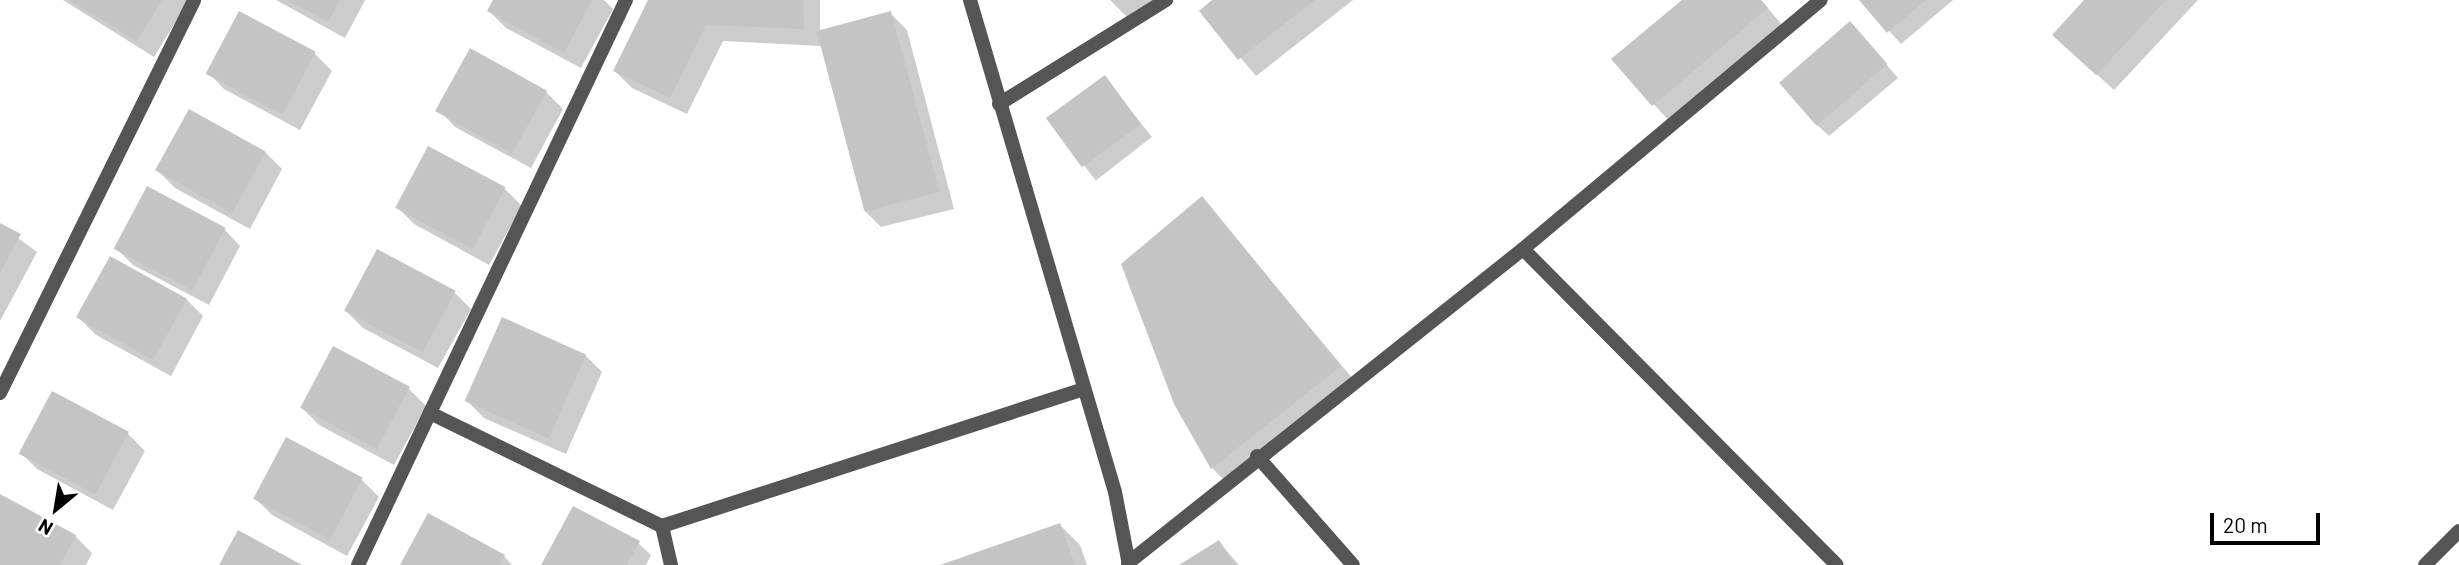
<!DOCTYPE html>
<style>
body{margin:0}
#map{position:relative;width:2459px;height:565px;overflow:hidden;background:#fff;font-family:Barlow,sans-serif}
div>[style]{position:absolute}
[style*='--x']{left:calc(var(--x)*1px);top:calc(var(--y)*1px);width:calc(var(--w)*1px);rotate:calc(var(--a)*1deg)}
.shadow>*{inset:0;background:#0003;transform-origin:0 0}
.building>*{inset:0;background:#c4c4c4;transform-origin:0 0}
.minor>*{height:14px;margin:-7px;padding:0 7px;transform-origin:7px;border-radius:7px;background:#555}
span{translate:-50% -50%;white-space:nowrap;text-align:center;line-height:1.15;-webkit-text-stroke:5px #fff;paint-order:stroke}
.north{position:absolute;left:21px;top:474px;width:70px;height:70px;-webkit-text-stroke:5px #fff;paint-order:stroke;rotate:210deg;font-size:19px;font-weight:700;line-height:28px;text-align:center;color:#000}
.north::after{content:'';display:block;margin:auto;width:24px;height:32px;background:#000;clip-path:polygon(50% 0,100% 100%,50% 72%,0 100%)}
.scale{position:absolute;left:2210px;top:513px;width:110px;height:32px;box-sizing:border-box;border:4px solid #000;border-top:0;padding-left:9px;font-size:21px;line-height:24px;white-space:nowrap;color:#000;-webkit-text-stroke:5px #fff;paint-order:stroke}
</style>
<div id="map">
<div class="shadow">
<div style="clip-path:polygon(63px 0,189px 0,154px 57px)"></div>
<div style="clip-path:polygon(276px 0,365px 0,345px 38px)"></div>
<div style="clip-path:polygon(495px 0,604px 0,613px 9px,581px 68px,506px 28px,489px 11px)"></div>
<div style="clip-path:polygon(650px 0,820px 0,820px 31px,890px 13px,907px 30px,954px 209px,881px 227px,864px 210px,821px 46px,723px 41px,687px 114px,632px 88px,615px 71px)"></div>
<div style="clip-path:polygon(1110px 0,1155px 0,1128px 18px)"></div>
<div style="clip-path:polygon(1215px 0,1353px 0,1256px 76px,1201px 11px)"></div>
<div style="clip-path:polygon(1684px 0,1761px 0,1783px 26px,1670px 122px,1614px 60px)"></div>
<div style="clip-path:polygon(1861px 0,1953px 0,1901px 44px)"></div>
<div style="clip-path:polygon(2087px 0,2198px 0,2114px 90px,2071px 51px)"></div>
<div style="clip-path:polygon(240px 13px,315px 54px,332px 71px,300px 130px,224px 89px,208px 72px)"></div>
<div style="clip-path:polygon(1862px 36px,1898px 78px,1829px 136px,1816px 124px)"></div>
<div style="left:1105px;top:77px;width:76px;height:71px;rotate:52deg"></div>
<div style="clip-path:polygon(546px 92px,563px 109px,531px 168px,455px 127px,439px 110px)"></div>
<div style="clip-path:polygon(265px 152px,282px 169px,250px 229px,175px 188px,158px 171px)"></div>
<div style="clip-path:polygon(505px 189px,522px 206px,489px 265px,414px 224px,397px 207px)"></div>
<div style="clip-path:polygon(1202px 199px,1359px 386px,1232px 488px,1212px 468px)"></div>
<div style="clip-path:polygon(0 225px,37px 252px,0 321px)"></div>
<div style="clip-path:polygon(224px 229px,240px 246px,209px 305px,133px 265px,116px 248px)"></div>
<div style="clip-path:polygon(111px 259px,186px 299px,203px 316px,171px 376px,96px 335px,79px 318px)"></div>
<div style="clip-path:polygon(454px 292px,471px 309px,438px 368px,363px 328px,346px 311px)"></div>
<div style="clip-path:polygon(334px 348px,409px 389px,426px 406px,394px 465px,319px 425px,302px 408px)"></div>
<div style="clip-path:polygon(585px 355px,602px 372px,566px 454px,484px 418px,467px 401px)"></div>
<div style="clip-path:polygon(128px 434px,145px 451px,113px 510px,37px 469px,20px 452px)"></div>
<div style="clip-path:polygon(287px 439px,362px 480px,379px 497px,347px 556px,272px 515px,255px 498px)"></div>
<div style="clip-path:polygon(0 496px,75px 536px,92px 553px,86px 565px,0 565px)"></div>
<div style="clip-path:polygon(1060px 525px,1080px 545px,1087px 565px,944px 565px)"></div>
<div style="clip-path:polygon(1219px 542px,1239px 565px,1183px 565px)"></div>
<div style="clip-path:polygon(638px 543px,651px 555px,646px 565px,543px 565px)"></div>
<div style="clip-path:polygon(504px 556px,512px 565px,402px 565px)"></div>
</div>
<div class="building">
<div style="clip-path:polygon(69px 0,162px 0,137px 41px)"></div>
<div style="clip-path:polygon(287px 0,340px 0,328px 22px)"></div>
<div style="clip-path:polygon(493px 0,592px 0,564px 53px,487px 11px)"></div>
<div style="clip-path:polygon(648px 0,803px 0,804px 29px,706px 25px,670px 98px,613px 71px)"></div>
<div style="clip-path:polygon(1212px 0,1315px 0,1238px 60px,1199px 11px)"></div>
<div style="clip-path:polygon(1682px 0,1761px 0,1768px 8px,1652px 106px,1611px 59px)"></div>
<div style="clip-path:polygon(1859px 0,1926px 0,1887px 33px)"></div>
<div style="clip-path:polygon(2084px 0,2166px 0,2096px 75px,2052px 35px)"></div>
<div style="left:239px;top:11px;width:87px;height:71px;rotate:28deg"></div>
<div style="left:891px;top:11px;width:187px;height:77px;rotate:75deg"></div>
<div style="left:1850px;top:21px;width:57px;height:94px;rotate:49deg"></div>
<div style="left:470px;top:48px;width:88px;height:72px;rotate:29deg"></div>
<div style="left:1105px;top:75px;width:61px;height:73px;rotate:54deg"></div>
<div style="left:189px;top:109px;width:88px;height:70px;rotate:29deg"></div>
<div style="left:428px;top:146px;width:88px;height:70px;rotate:28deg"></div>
<div style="left:147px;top:186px;width:89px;height:71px;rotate:28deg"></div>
<div style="clip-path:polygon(1202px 196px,1341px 366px,1211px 469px,1174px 404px,1121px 264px)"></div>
<div style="clip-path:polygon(0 223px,21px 234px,0 273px)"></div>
<div style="left:377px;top:249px;width:89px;height:70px;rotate:28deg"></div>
<div style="left:110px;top:256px;width:88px;height:70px;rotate:29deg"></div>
<div style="left:502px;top:317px;width:92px;height:92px;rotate:24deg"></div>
<div style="left:333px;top:346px;width:87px;height:70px;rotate:28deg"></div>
<div style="left:52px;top:391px;width:87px;height:71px;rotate:28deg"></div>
<div style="left:286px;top:437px;width:87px;height:70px;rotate:28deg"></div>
<div style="clip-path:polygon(0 494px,76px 535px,60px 565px,0 565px)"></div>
<div style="clip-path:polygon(573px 506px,640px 541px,627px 565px,541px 565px)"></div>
<div style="clip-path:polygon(428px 513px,505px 555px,500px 565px,400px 565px)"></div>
<div style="clip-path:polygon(1060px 523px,1075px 565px,940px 565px)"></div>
<div style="clip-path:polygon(238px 530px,302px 565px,219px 565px)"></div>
<div style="clip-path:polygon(1219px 540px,1235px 565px,1179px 565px)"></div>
</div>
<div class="minor">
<div style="--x:626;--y:0;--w:457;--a:115.4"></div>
<div style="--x:430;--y:413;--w:258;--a:26"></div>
<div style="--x:662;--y:526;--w:40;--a:77"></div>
<div style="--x:970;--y:0;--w:513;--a:73.58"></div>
<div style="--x:1115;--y:492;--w:74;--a:79.1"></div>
<div style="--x:999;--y:104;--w:197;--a:-31.9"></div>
<div style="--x:1523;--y:249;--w:445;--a:45.2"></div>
<div style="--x:0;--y:393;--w:438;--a:-63.7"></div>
<div style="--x:1257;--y:456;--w:145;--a:48.6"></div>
<div style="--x:662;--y:526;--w:440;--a:-18"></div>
<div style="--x:1128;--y:563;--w:505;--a:-38.48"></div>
<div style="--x:1523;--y:249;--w:388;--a:-39.9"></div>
<div style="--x:358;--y:565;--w:168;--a:-64.7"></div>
<div style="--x:2425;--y:565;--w:48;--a:-45"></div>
</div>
<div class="north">N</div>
<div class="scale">20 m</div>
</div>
